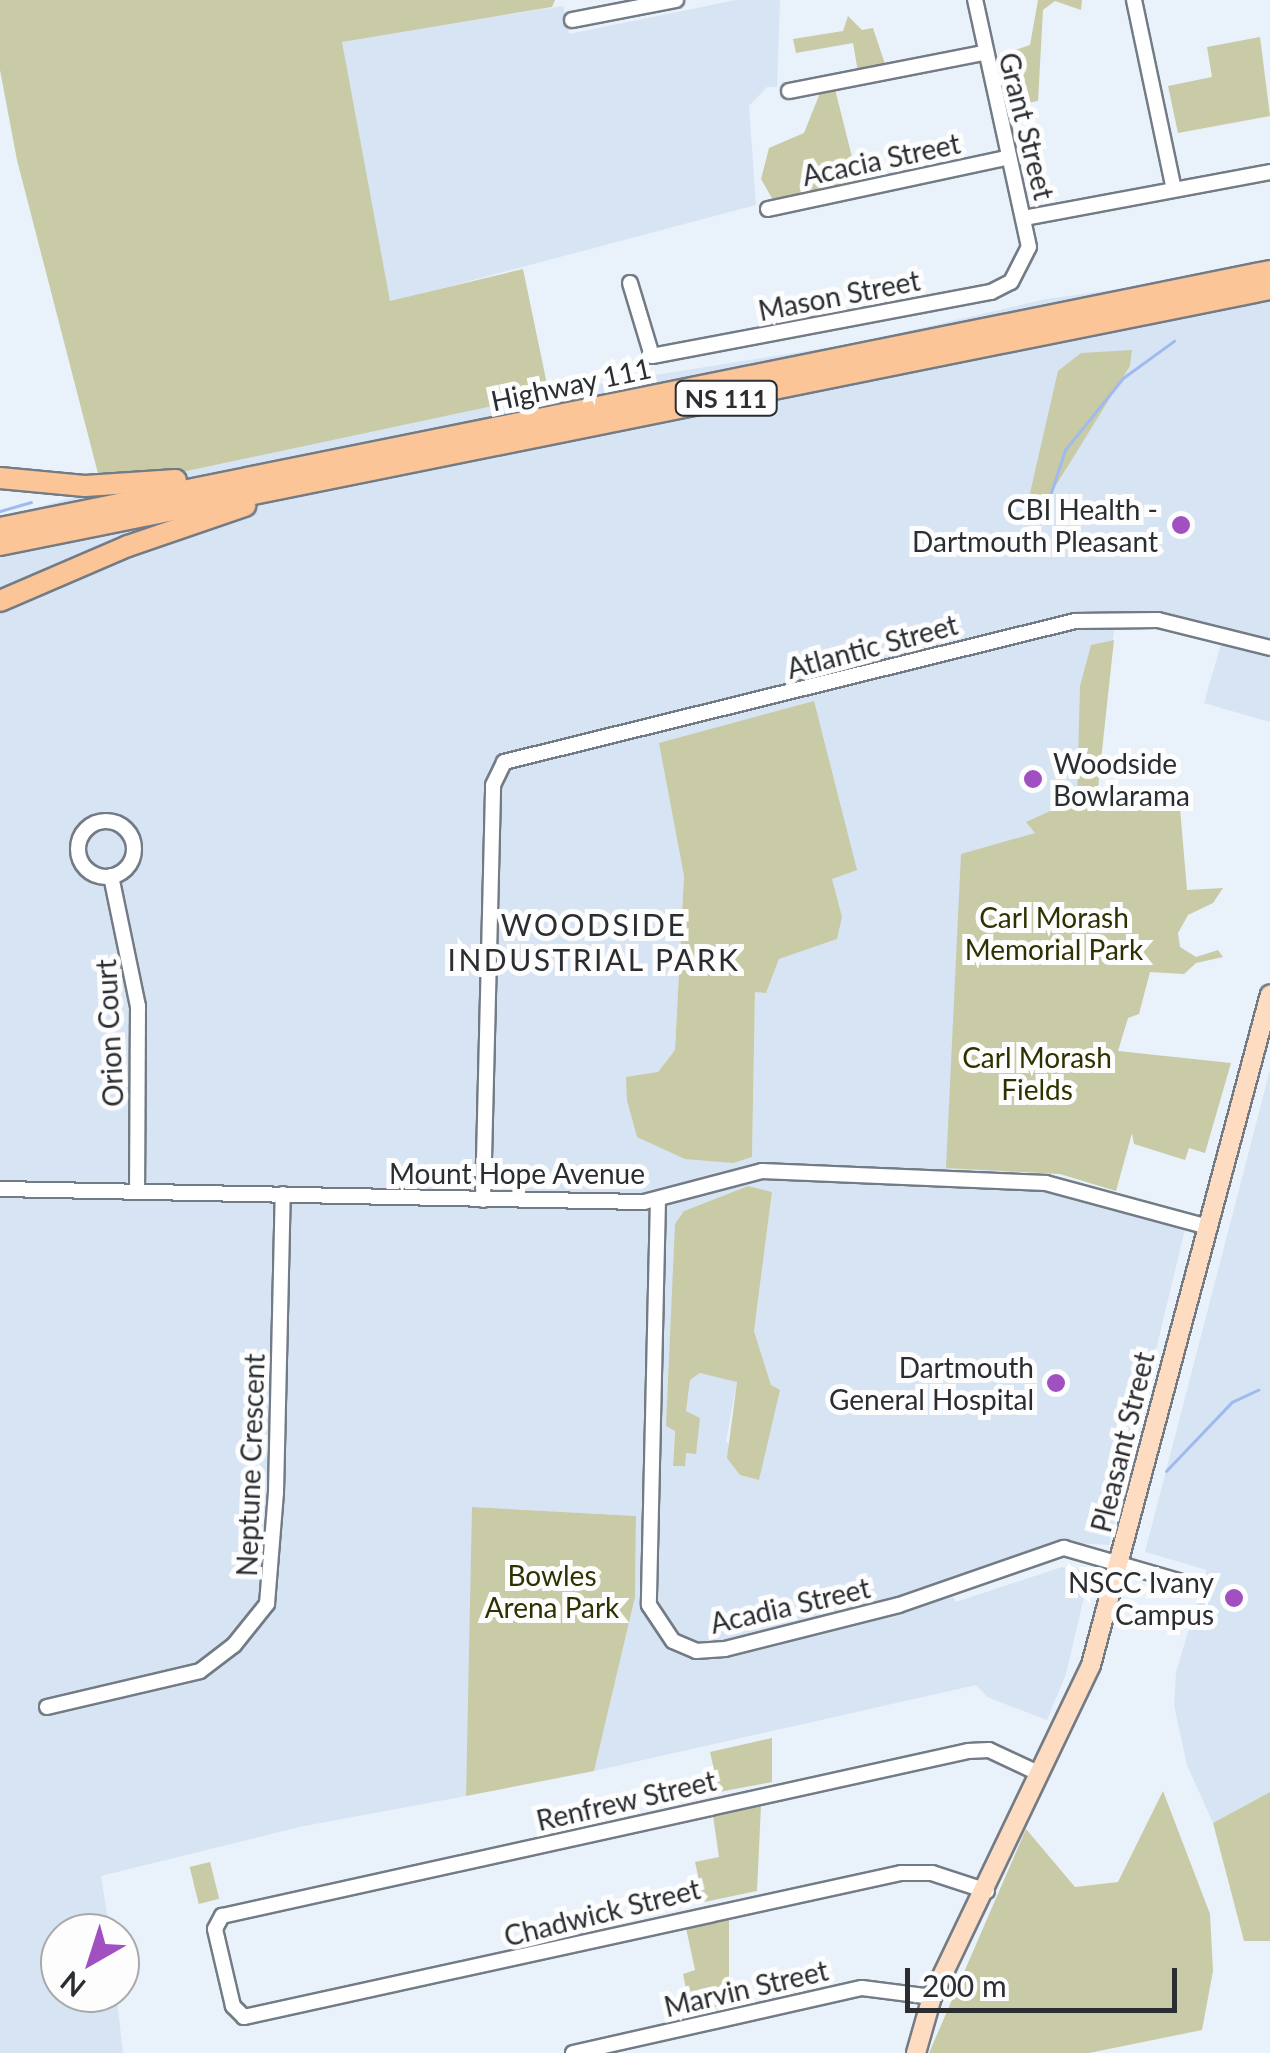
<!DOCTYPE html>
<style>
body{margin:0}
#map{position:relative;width:1270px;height:2053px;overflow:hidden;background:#e9f1fb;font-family:Lato,sans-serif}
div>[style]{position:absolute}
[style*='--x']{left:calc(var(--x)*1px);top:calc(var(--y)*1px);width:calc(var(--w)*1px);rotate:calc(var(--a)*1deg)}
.built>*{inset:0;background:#d7e4f4}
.green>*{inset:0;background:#c8cba5;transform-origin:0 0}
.stream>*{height:2.5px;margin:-1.25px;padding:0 1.25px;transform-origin:1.25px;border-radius:1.25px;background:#9fbaed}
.roads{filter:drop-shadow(2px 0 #737b84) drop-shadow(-2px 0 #737b84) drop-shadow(0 2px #737b84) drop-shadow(0 -2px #737b84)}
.minor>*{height:14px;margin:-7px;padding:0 7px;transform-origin:7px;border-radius:7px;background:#fff}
.minor>.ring{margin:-7px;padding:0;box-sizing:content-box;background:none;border:14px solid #fff;border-radius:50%}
.major>*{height:18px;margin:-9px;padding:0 9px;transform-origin:9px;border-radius:9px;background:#fddcc1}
.highway>*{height:20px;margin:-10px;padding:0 10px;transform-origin:10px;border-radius:10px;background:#fbc598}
.dots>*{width:28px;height:28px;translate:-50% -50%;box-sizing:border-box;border:5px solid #fdfdfd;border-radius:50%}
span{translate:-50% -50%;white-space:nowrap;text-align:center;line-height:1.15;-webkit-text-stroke:10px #fdfdfd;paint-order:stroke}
.shield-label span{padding:2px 8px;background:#fdfdfd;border:2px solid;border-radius:8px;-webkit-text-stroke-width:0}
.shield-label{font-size:25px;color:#2a2d31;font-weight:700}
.street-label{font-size:28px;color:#2a2d31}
.poi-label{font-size:28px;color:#2a2d31}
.right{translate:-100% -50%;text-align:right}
.left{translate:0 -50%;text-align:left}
.park-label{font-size:28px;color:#2f3101}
.neighbourhood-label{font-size:30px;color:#2a2d31;letter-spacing:2.5px}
.north{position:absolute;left:40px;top:1913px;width:100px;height:100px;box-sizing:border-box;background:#fdfdfd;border:2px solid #a9aaab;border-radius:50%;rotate:219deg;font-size:28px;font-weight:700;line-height:40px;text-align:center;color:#2a2d31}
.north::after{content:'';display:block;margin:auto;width:35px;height:45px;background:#a050c1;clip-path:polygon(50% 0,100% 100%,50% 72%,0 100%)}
.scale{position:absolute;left:905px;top:1968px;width:272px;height:45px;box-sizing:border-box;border:5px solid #2a2d31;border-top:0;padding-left:12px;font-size:30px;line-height:35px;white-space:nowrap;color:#2a2d31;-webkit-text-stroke:8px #fdfdfd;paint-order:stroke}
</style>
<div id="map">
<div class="built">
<div style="clip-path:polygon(736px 0,780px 0,777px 87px,767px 87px,749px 106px,756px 205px,390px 302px,341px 41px,563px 6px,569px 34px)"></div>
<div style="clip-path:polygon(evenodd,1270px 268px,1270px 722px,1204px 703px,1224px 634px,1115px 620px,1098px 788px,1011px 1184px,1186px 1225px,1109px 1545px,1059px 1542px,917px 1591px,911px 1608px,953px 1597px,956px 1602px,1062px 1567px,1090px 1571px,1066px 1674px,1047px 1720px,987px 1697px,976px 1685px,594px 1771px,635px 1597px,636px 1516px,473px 1507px,466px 1796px,299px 1827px,101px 1876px,110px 1933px,60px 1933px,60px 1993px,116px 1993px,123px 2053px,0 2053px,0 518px,102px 489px,567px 389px,851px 344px,1047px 299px,1270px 268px,1132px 350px,1130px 366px,1043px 505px,1132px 350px,1270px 268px,660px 743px,832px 878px,837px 939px,779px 959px,766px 993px,755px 991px,752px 1157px,658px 1072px,675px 1050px,684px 876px,660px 743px,1270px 268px,748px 1186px,772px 1192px,754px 1331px,771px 1385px,759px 1480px,726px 1441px,737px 1382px,726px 1377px,700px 1373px,690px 1380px,686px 1411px,695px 1454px,686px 1453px,673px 1465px,684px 1211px,748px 1186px)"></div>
<div style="clip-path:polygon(1270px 1070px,1270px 1792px,1213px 1823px,1187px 1765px,1174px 1705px,1176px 1672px,1207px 1570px,1145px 1552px)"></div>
</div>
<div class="green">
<div style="clip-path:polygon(0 0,555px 0,552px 7px,342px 42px,390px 301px,523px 269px,549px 394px,102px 489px,17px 160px,0 70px)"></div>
<div style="clip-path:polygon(1038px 0,1082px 0,1081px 10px,1055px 1px,1043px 10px,1038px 101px,1006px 107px,997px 56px,1030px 45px)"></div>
<div style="clip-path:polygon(848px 16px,862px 30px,873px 28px,886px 67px,858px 72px,853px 43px,796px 53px,793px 39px,843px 31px)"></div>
<div style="clip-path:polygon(1260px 37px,1270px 116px,1178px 133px,1168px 86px,1212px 77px,1207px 47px)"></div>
<div style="clip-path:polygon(835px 89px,858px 181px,773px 200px,761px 179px,769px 148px,804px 133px,820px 93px)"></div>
<div style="clip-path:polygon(1132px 350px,1130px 366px,1043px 506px,1030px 493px,1058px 371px,1081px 353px)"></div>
<div style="clip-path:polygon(1114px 640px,1098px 787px,1179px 797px,1187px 890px,1223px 888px,1213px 903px,1188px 915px,1178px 933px,1180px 947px,1196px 957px,1218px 950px,1223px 957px,1196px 963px,1184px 974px,1150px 972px,1139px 1014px,1128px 1018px,1118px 1051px,1231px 1063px,1205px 1153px,1189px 1148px,1185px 1160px,1134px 1144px,1132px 1133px,1116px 1191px,1060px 1174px,946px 1168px,961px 854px,1035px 833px,1026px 822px,1077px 799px,1080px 686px,1091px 645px)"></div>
<div style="clip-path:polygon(814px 701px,857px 870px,832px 879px,842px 917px,837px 939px,779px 959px,766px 993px,755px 992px,752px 1157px,733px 1163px,685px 1159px,637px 1137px,627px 1100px,626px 1077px,658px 1072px,675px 1050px,684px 876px,659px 743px)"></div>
<div style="clip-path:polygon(748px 1186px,772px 1192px,754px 1331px,771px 1385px,780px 1390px,759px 1480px,740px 1475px,727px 1458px,737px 1382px,700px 1373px,690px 1380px,686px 1411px,700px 1418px,696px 1454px,686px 1453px,685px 1466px,673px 1466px,675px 1431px,666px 1426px,675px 1224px,684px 1211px)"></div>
<div style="clip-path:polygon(472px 1507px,636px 1516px,635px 1597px,594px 1771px,466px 1796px)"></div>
<div style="clip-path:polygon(772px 1738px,772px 1782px,719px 1792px,710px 1752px)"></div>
<div style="clip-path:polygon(1163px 1791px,1210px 1914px,1213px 1971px,1202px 2030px,1089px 2053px,929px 2053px,1026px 1829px,1075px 1887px,1118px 1882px)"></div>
<div style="clip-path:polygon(1270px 1792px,1270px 1941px,1244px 1941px,1213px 1823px)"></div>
<div style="clip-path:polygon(761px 1805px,757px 1891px,704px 1902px,695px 1862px,719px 1857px,713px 1816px)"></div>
<div style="left:210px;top:1862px;width:38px;height:21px;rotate:76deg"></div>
<div style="clip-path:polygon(729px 1918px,729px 2004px,691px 2013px,683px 1974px,695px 1970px,686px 1928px)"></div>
</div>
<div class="stream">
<div style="--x:0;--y:511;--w:32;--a:-16"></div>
<div style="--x:1041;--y:523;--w:77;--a:-71.8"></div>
<div style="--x:1065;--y:450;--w:92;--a:-51.1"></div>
<div style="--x:1123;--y:378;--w:63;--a:-36"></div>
<div style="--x:1166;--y:1471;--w:95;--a:-46.3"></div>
<div style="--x:1232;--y:1402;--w:29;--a:-25"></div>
</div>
<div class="roads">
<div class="minor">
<div style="--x:1134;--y:0;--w:193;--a:78.1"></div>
<div style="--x:572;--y:20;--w:106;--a:-10.9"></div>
<div style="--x:789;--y:91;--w:198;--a:-11.1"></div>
<div style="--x:768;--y:209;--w:242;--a:-12.1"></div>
<div style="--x:1024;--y:218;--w:250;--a:-10.6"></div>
<div style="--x:630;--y:283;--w:76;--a:73.2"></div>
<div style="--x:652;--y:356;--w:345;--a:-10.7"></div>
<div style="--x:991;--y:292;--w:22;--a:-27"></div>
<div style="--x:1011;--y:282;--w:39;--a:-63"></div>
<div style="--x:1029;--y:247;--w:253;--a:-102.3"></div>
<div class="ring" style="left:78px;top:821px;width:42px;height:42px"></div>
<div style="--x:111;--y:876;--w:133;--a:78.3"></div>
<div style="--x:138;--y:1006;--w:183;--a:90.3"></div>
<div style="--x:0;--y:1189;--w:644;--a:1.16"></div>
<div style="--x:644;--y:1202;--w:122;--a:-14.7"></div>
<div style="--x:762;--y:1171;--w:284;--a:2.4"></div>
<div style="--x:1046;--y:1183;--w:164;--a:15.2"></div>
<div style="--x:658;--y:1199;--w:406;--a:91.3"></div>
<div style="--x:649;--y:1605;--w:43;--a:56.3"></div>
<div style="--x:673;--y:1641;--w:25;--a:23"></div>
<div style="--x:696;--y:1651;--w:29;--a:-4"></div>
<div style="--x:725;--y:1649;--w:179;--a:-14.2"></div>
<div style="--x:899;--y:1605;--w:175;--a:-19.1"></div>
<div style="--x:1064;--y:1548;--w:137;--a:16.1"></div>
<div style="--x:483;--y:1200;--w:415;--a:-88.6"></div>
<div style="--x:493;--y:785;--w:25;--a:-64"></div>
<div style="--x:504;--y:762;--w:588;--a:-13.87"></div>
<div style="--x:1075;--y:621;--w:83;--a:-0.7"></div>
<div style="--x:1158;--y:620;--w:115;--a:14"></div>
<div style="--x:47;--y:1707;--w:157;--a:-13.2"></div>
<div style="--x:200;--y:1671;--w:43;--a:-37.4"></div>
<div style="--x:234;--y:1645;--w:53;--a:-51.2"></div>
<div style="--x:267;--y:1604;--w:112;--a:-85.4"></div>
<div style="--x:276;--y:1492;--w:298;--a:-88.7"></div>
<div style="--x:987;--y:1891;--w:58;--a:-161.9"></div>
<div style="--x:932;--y:1873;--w:31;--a:180"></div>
<div style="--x:901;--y:1873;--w:673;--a:167.64"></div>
<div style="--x:244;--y:2017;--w:16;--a:-135"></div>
<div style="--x:233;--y:2006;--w:79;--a:-103.2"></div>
<div style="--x:215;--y:1929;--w:15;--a:-62"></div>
<div style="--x:222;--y:1916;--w:764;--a:-12.47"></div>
<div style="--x:968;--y:1751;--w:21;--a:-3"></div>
<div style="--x:989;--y:1750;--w:54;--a:25.1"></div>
<div style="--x:573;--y:2053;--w:296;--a:-12.7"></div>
<div style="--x:862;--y:1988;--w:71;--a:7.3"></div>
</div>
<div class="major">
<div style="--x:916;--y:2053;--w:58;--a:-74.1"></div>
<div style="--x:932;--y:1997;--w:368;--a:-64.4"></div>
<div style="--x:1091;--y:1665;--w:694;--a:-75.06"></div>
</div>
<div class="highway">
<div style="--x:0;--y:478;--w:85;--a:5.4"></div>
<div style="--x:85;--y:486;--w:91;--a:-3.8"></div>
<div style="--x:0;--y:528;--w:1296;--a:-11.44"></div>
<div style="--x:0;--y:545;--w:1296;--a:-11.4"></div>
<div style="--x:0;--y:601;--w:139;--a:-23.3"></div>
<div style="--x:128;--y:546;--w:124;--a:-18.9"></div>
</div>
</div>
<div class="dots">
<div style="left:1181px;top:525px;background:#a050c1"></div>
<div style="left:1033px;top:779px;background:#a050c1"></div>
<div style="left:1056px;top:1383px;background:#a050c1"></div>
<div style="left:1234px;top:1598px;background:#a050c1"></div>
</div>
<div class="shield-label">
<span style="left:726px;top:398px">NS 111</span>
</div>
<div class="street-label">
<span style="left:1027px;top:126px;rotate:76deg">Grant Street</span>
<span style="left:881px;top:159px;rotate:-12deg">Acacia Street</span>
<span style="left:839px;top:295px;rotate:-11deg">Mason Street</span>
<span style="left:571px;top:384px;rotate:-12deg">Highway 111</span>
<span style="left:872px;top:646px;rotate:-15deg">Atlantic Street</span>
<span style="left:109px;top:1033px;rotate:-93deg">Orion Court</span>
<span style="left:517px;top:1173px">Mount Hope Avenue</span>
<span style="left:1122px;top:1442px;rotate:-76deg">Pleasant Street</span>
<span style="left:250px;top:1465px;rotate:-88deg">Neptune Crescent</span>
<span style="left:790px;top:1605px;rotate:-13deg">Acadia Street</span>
<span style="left:626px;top:1800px;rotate:-13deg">Renfrew Street</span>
<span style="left:602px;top:1912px;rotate:-14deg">Chadwick Street</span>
<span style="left:746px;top:1988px;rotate:-13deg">Marvin Street</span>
</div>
<div class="poi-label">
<span class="right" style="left:1158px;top:525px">CBI Health -<br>Dartmouth Pleasant</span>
<span class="left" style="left:1053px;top:779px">Woodside<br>Bowlarama</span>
<span class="right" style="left:1034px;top:1383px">Dartmouth<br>General Hospital</span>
<span class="right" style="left:1214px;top:1598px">NSCC Ivany<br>Campus</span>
</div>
<div class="park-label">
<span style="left:1054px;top:933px">Carl Morash<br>Memorial Park</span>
<span style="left:1037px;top:1073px">Carl Morash<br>Fields</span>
<span style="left:552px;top:1591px">Bowles<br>Arena Park</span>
</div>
<div class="neighbourhood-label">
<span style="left:594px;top:941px">WOODSIDE<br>INDUSTRIAL PARK</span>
</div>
<div class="north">N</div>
<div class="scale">200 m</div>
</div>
